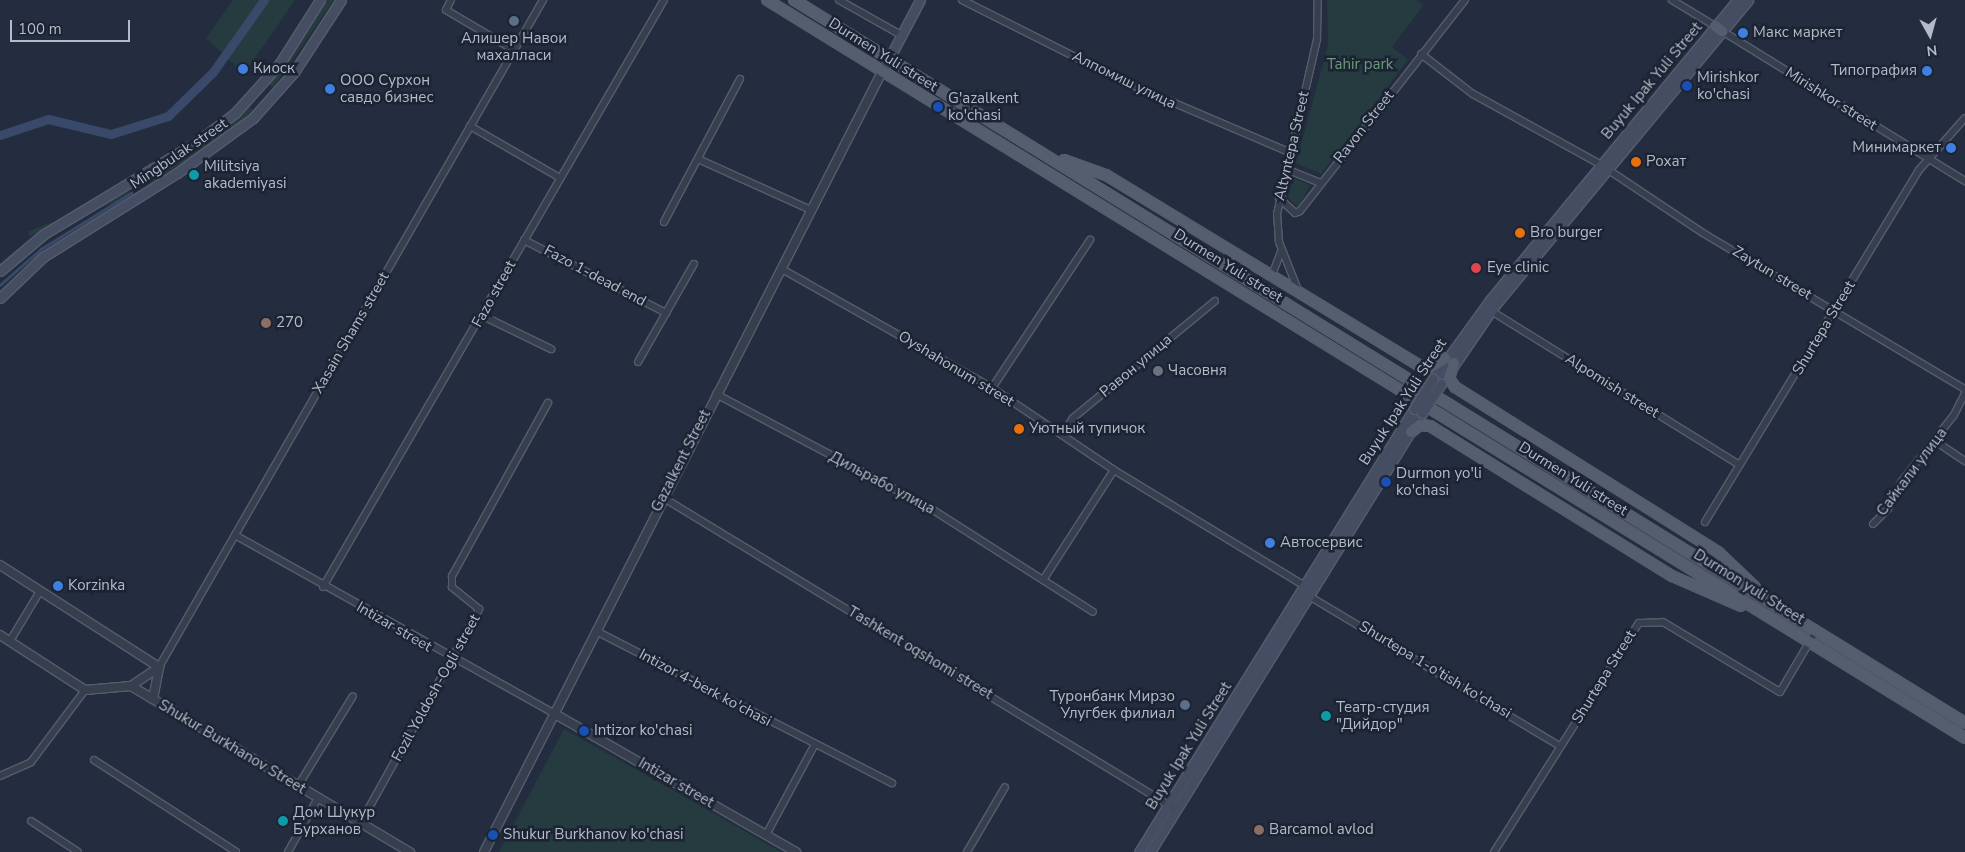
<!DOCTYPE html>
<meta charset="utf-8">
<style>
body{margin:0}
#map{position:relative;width:1965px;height:852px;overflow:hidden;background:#232d3f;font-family:"Nunito Sans",sans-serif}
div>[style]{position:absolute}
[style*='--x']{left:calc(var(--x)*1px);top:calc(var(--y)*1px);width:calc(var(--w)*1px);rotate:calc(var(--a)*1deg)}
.green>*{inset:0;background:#253b40;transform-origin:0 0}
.stream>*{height:2.5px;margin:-1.25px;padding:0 1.25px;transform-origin:1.25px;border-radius:1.25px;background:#384969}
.canal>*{height:9px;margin:-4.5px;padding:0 4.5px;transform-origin:4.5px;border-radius:4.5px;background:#384969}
.roads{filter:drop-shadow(1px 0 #555d6d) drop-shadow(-1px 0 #555d6d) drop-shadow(0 1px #555d6d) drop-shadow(0 -1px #555d6d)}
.minor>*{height:6px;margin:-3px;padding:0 3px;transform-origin:3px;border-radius:3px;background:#373f4f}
.tertiary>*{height:8px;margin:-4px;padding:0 4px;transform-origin:4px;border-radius:4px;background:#373f4f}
.secondary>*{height:9px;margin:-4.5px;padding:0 4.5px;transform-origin:4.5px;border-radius:4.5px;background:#454d62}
.primary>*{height:10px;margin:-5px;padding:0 5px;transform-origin:5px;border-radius:5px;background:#555e6f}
.bridges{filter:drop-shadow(1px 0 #555d6d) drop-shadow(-1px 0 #555d6d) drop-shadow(0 1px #555d6d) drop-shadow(0 -1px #555d6d)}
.secondary-bridge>*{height:9px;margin:-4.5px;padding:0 4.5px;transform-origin:4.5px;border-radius:4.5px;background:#454d62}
.dots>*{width:14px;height:14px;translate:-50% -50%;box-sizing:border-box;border:2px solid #1c2434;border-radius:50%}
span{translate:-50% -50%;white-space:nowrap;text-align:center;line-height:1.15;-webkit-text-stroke:5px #1c2434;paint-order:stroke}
.poi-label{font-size:15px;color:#b3baca}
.left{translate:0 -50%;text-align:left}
.right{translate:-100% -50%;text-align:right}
.street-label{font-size:15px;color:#b3baca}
.park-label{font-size:15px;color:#699c79}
.north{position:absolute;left:1905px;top:10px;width:50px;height:50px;-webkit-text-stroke:4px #1c2434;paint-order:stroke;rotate:173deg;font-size:14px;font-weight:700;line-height:20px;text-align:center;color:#b3baca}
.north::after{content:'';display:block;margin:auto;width:18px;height:22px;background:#b3baca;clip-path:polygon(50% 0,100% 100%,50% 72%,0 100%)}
.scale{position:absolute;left:10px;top:20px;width:120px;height:22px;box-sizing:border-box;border:2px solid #b3baca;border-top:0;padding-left:6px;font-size:15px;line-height:18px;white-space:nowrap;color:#b3baca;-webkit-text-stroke:4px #1c2434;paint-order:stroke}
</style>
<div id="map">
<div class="green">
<div style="clip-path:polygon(233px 0,295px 0,244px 74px,206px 38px)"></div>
<div style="clip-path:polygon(327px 0,334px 0,273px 88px,269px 85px)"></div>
<div style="clip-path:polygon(1327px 0,1417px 0,1423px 6px,1392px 47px,1408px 60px,1321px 174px,1296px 163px,1328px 46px)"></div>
<div style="clip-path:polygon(250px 107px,253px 110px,224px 135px,151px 183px,148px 180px,216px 136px)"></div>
<div style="clip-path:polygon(1293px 178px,1310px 185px,1298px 207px,1288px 198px)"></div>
<div style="left:129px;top:191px;width:5px;height:109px;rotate:68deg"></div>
<div style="clip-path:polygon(564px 729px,708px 810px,781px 852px,499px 852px)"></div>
</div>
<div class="stream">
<div style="--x:0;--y:285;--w:55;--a:-41.3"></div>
<div style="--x:41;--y:249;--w:106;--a:-31.9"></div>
</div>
<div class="canal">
<div style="--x:0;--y:135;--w:51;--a:-18.4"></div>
<div style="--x:48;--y:119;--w:65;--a:13.4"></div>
<div style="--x:111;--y:134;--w:60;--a:-17.5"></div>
<div style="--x:168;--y:116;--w:63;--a:-44.4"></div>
<div style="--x:213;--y:72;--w:88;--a:-54.7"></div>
</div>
<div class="roads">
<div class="minor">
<div style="--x:451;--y:0;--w:11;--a:117"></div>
<div style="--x:446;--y:10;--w:79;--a:30.5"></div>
<div style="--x:839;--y:0;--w:71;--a:29.4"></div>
<div style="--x:962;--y:0;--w:180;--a:26.7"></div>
<div style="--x:1123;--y:81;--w:181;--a:23.2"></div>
<div style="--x:1672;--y:0;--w:50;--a:31.2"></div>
<div style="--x:1722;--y:31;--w:286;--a:31.7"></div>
<div style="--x:1421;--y:54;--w:66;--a:37.6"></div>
<div style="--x:1473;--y:94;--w:145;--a:28.9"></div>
<div style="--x:470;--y:126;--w:104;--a:30"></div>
<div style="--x:698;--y:159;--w:124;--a:24.3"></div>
<div style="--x:1286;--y:169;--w:37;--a:22"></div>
<div style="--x:1607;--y:169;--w:115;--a:33.7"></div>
<div style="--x:1703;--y:233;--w:305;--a:30.8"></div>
<div style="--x:1279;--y:198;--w:22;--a:43"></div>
<div style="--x:1295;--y:213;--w:5;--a:-22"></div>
<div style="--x:1300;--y:211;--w:268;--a:-52"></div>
<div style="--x:664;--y:222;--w:162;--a:-62"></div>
<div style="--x:524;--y:240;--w:160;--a:27.2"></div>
<div style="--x:782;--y:269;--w:241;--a:29.5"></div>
<div style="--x:992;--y:388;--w:147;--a:33.9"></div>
<div style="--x:1114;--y:470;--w:223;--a:31.3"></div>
<div style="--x:1272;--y:275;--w:26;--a:-69"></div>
<div style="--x:1298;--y:290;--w:52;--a:-111.6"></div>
<div style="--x:1279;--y:242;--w:28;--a:-94"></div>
<div style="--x:1277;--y:214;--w:180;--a:-77.1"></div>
<div style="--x:1317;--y:39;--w:39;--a:-89"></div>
<div style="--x:1488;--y:309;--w:296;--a:31.8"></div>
<div style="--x:483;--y:316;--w:76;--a:25.9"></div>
<div style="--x:638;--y:362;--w:113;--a:-60.3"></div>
<div style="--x:992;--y:388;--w:178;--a:-56.5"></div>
<div style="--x:716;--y:394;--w:242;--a:28"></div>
<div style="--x:930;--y:508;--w:193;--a:32.5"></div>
<div style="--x:1062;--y:435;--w:20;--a:-57"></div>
<div style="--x:1073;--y:418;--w:184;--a:-39.5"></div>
<div style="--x:1935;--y:441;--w:36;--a:34"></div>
<div style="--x:662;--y:497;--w:597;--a:31.29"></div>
<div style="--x:1705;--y:522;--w:412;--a:-58.7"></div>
<div style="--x:1919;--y:170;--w:69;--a:-48.5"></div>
<div style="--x:1873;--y:524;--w:21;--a:-45"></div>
<div style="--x:1888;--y:509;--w:30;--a:-64"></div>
<div style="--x:1901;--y:482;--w:85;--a:-51.7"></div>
<div style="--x:1954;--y:415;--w:25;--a:-63"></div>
<div style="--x:235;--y:535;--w:367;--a:29.2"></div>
<div style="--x:1043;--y:580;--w:131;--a:-57.2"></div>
<div style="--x:323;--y:587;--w:679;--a:-59.85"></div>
<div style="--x:1309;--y:596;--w:292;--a:30.9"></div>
<div style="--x:596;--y:631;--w:333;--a:27.2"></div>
<div style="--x:10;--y:641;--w:58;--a:-59"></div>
<div style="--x:159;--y:667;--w:770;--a:-60.07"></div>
<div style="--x:94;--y:760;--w:169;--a:32.9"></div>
<div style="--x:0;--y:776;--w:34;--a:-24"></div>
<div style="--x:31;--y:762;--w:90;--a:-53.1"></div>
<div style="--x:298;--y:786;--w:105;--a:-58.6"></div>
<div style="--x:31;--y:821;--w:56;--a:33.4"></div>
<div style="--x:360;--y:824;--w:246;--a:-61"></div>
<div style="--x:479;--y:609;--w:35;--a:-141"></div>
<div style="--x:452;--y:587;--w:11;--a:-90"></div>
<div style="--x:452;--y:576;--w:198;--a:-61"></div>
<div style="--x:766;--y:835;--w:101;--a:-61.7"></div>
<div style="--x:288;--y:852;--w:62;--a:-60.9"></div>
<div style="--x:967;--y:852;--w:75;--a:-59.7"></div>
<div style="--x:1494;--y:852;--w:271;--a:-57.7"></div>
<div style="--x:1639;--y:623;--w:24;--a:-2"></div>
<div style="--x:1663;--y:622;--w:136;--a:30.9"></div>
<div style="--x:1780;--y:692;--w:71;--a:-59.5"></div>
</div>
<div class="tertiary">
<div style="--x:0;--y:565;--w:189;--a:32.7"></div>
<div style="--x:0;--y:635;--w:101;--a:32.9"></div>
<div style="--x:85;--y:690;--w:46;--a:-5"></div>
<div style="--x:131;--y:686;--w:34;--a:-34"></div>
<div style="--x:131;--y:686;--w:325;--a:30.8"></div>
<div style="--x:153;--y:699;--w:33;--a:-79"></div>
<div style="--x:555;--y:714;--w:278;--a:29.8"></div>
<div style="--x:484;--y:852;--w:876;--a:-62.97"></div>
</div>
<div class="secondary">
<div style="--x:882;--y:72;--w:81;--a:-62.2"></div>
<div style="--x:0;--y:271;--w:57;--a:-40.1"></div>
<div style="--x:44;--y:234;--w:176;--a:-31.1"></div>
<div style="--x:195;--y:143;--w:50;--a:-36.9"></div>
<div style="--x:235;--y:113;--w:67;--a:-48"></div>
<div style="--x:280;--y:63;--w:75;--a:-57.6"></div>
<div style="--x:0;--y:298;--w:59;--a:-43.6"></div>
<div style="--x:43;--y:257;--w:158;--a:-32.1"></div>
<div style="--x:177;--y:173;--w:94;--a:-35.9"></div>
<div style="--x:253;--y:118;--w:62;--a:-48.3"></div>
<div style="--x:294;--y:72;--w:86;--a:-56.9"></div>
<div style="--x:1433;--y:379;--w:97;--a:-54.2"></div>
<div style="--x:1490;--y:300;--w:389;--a:-50.5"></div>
<div style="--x:1441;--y:384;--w:96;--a:-55.6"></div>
<div style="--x:1495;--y:305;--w:396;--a:-50.3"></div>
<div style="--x:1139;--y:852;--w:521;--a:-58.17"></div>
<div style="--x:1150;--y:852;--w:516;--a:-58.22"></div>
</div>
<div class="primary">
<div style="--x:767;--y:0;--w:1407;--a:31.63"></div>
<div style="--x:794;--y:0;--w:1376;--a:31.69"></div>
<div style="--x:1715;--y:26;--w:9;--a:36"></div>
<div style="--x:1064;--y:160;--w:45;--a:19.7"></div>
<div style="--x:1106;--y:175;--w:365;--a:31.3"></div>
<div style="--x:1418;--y:365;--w:13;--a:9"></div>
<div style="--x:1431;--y:367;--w:17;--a:-31"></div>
<div style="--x:1454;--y:363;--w:16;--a:108"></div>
<div style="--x:1449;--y:378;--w:11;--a:56"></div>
<div style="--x:1455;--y:387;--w:310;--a:32.1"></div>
<div style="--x:1718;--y:552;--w:51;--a:43.4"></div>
<div style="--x:1411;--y:432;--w:11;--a:-38"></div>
<div style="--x:1420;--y:425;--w:10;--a:6"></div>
<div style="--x:1430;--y:426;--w:285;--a:31.8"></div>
<div style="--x:1672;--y:576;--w:75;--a:23.5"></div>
</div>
</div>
<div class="bridges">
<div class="secondary-bridge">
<div style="--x:1414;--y:409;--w:36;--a:-58"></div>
<div style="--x:1422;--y:413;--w:35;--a:-57"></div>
</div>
</div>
<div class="dots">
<div style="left:514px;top:21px;background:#5c6f8a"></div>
<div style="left:1743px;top:33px;background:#3f7fe0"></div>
<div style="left:243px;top:69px;background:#3f7fe0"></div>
<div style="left:1927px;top:71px;background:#3f7fe0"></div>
<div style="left:1687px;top:86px;background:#1a4fb4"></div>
<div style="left:330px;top:89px;background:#3f7fe0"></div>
<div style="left:938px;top:107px;background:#1a4fb4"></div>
<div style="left:1951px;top:148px;background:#3f7fe0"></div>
<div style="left:1636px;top:162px;background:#e8710a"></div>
<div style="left:194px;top:175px;background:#0f9aa8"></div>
<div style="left:1520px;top:233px;background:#e8710a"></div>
<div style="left:1476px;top:268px;background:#e0444e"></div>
<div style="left:266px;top:323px;background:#8d6e63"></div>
<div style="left:1158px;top:371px;background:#6b7280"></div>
<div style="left:1019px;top:429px;background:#e8710a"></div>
<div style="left:1386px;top:482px;background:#1a4fb4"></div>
<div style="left:1270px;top:543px;background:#3f7fe0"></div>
<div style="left:58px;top:586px;background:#3f7fe0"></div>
<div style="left:1185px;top:705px;background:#5c6f8a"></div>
<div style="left:1326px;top:716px;background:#0f9aa8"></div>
<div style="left:584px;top:731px;background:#1a4fb4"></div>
<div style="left:283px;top:821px;background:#0f9aa8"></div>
<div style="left:1259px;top:830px;background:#8d6e63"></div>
<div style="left:493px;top:835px;background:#1a4fb4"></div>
</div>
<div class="poi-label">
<span class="left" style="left:1753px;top:33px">Макс маркет</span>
<span style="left:514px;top:47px">Алишер Навои<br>махалласи</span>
<span class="left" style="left:253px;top:69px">Киоск</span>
<span class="right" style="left:1917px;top:71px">Типография</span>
<span class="left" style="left:1697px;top:86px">Mirishkor<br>ko'chasi</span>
<span class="left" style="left:340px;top:89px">ООО Сурхон<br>савдо бизнес</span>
<span class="left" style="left:948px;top:107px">G'azalkent<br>ko'chasi</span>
<span class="right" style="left:1941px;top:148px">Минимаркет</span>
<span class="left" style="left:1646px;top:162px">Рохат</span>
<span class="left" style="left:204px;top:175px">Militsiya<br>akademiyasi</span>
<span class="left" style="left:1530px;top:233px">Bro burger</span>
<span class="left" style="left:1487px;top:268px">Eye clinic</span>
<span class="left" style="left:276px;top:323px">270</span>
<span class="left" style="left:1168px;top:371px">Часовня</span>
<span class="left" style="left:1029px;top:429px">Уютный тупичок</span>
<span class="left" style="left:1396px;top:482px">Durmon yo'li<br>ko'chasi</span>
<span class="left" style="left:1280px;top:543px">Автосервис</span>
<span class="left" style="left:68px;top:586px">Korzinka</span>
<span class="right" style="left:1175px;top:705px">Туронбанк Мирзо<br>Улугбек филиал</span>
<span class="left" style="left:1336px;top:716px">Театр-студия<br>"Дийдор"</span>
<span class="left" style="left:594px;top:731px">Intizor ko'chasi</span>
<span class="left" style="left:293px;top:821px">Дом Шукур<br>Бурханов</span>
<span class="left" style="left:1269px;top:830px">Barcamol avlod</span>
<span class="left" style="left:503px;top:835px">Shukur Burkhanov ko'chasi</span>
</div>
<div class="street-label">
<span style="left:883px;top:55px;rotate:32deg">Durmen Yuli street</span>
<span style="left:1124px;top:80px;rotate:26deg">Алпомиш улица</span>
<span style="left:1652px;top:81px;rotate:-50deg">Buyuk Ipak Yuli Street</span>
<span style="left:1831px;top:99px;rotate:32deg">Mirishkor street</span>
<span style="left:1364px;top:127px;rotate:-52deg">Ravon Street</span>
<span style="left:1292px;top:146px;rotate:-77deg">Altyntepa Street</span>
<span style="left:179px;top:154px;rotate:-34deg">Mingbulak street</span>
<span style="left:1228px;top:266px;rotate:32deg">Durmen Yuli street</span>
<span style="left:1772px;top:273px;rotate:31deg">Zaytun street</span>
<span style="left:595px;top:276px;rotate:28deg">Fazo 1-dead end</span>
<span style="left:494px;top:294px;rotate:-61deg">Fazo street</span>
<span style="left:1824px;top:328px;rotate:-59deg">Shurtepa Street</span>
<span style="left:351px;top:333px;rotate:-60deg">Xasain Shams street</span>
<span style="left:1136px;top:366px;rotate:-40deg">Равон улица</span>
<span style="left:956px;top:369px;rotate:31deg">Oyshahonum street</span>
<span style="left:1612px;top:386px;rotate:32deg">Alpomish street</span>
<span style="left:1403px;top:402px;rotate:-57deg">Buyuk Ipak Yuli Street</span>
<span style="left:681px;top:461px;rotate:-63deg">Gazalkent Street</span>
<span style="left:1912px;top:472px;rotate:-53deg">Сайкали улица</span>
<span style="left:1573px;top:479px;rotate:32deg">Durmen Yuli street</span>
<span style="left:882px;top:483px;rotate:28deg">Дильрабо улица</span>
<span style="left:1749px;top:587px;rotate:32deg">Durmon yuli Street</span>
<span style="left:394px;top:627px;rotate:30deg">Intizar street</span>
<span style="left:920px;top:653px;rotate:31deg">Tаshkent oqshomi street</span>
<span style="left:1435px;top:670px;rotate:31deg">Shurtepa 1-o'tish ko'chasi</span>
<span style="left:1604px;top:677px;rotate:-58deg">Shurtepa Street</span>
<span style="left:436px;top:688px;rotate:-61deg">Fozil Yoldosh-Ogli street</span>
<span style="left:705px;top:688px;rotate:28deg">Intizor 4-berk ko'chasi</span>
<span style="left:1189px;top:746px;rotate:-58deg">Buyuk Ipak Yuli Street</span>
<span style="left:232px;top:747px;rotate:31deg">Shukur Burkhanov Street</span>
<span style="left:676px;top:783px;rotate:30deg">Intizаr street</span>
</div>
<div class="park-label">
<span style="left:1360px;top:65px">Tahir park</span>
</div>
<div class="north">N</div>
<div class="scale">100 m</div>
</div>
